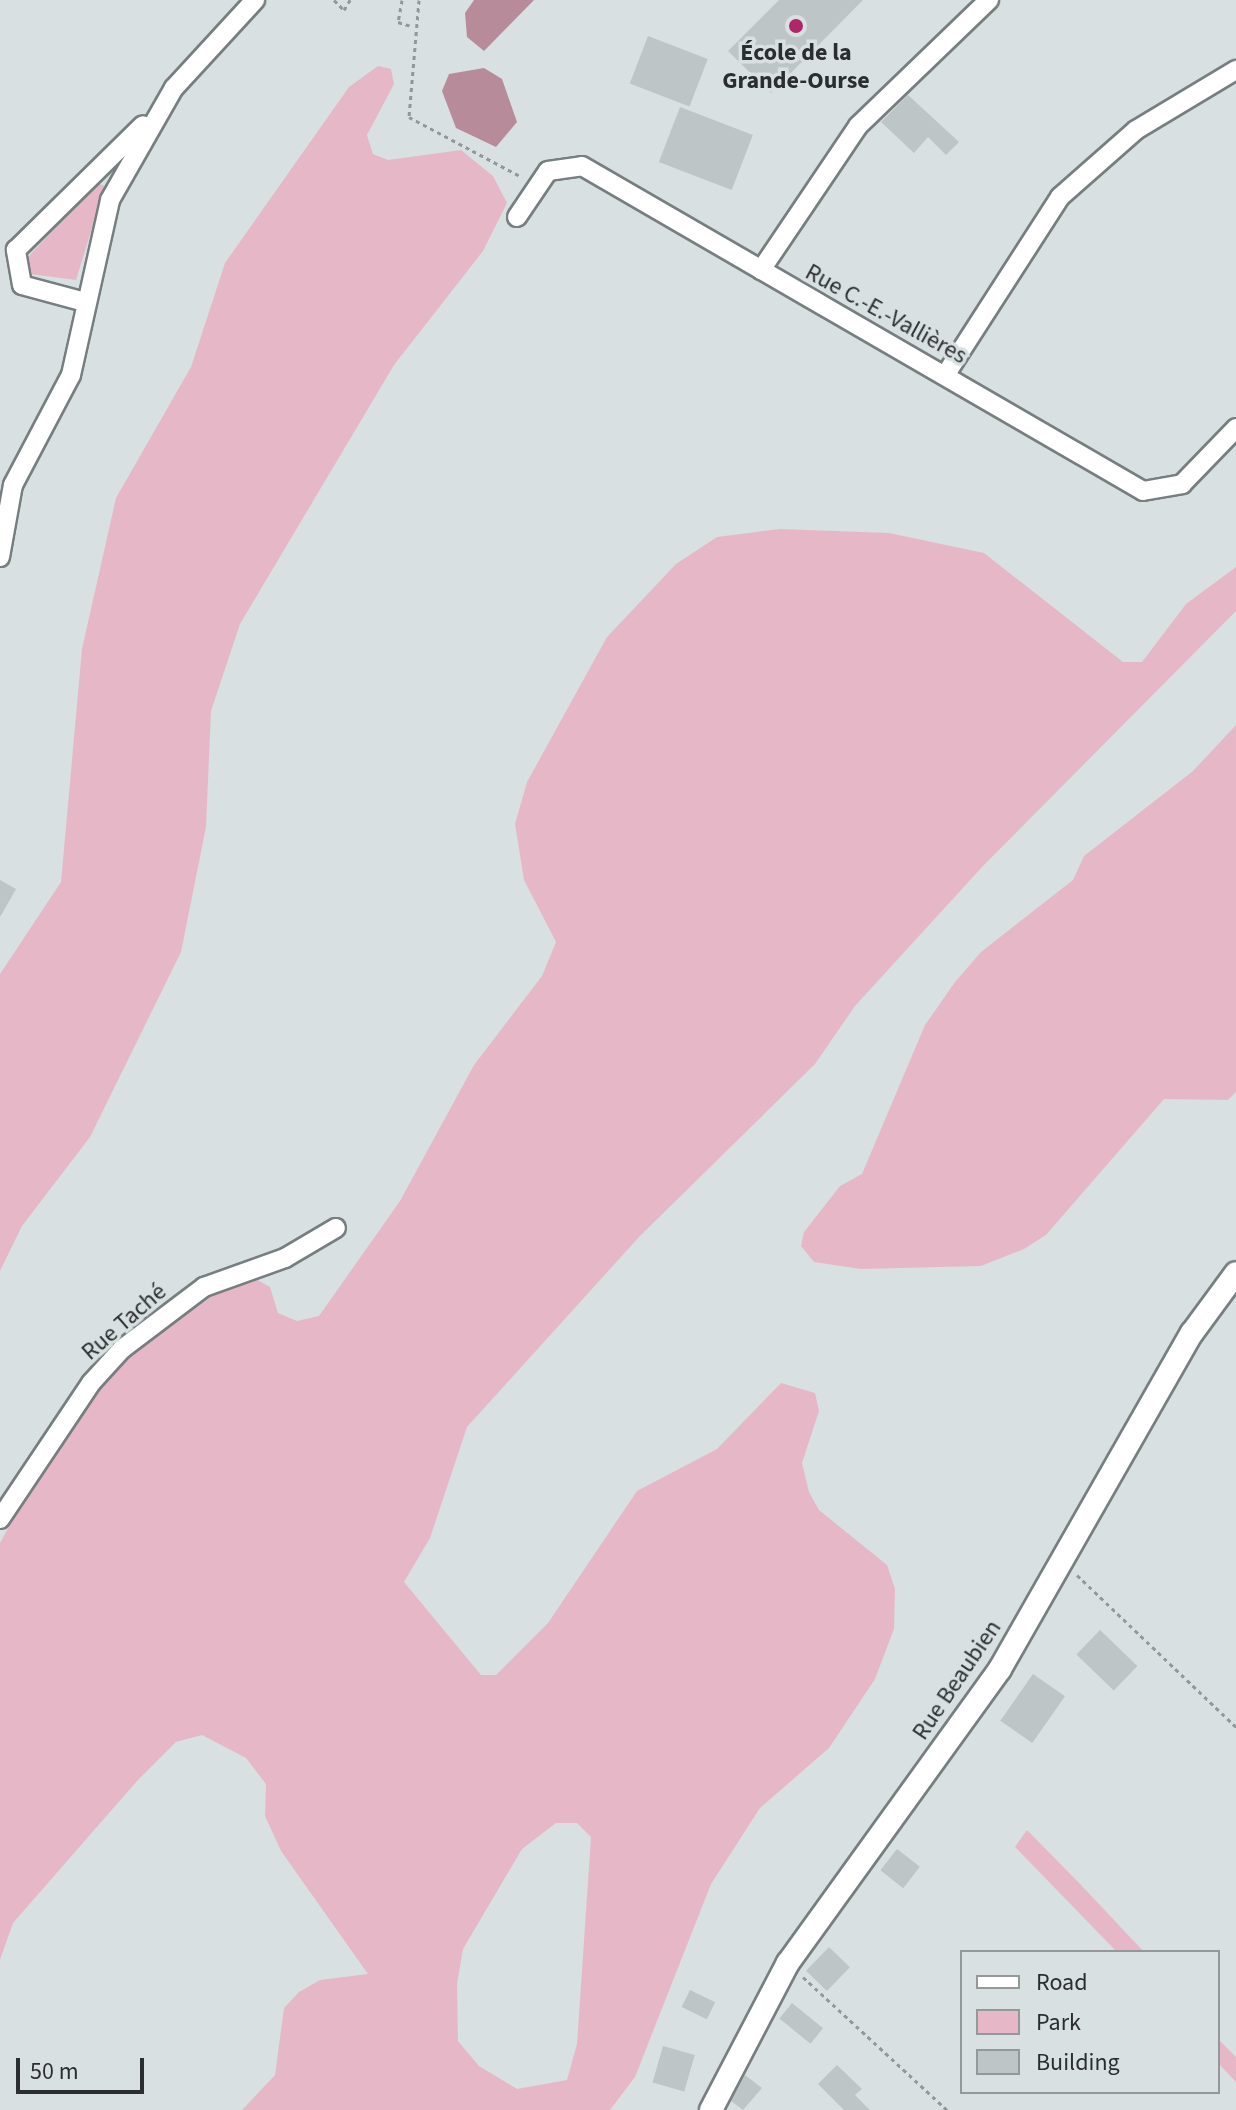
<!DOCTYPE html>
<meta charset="utf-8">
<style>
body{margin:0}
#map{position:relative;width:1236px;height:2110px;overflow:hidden;background:#d8e0e1;font-family:"Source Sans 3",sans-serif}
div>[style]{position:absolute}
[style*='--x']{left:calc(var(--x)*1px);top:calc(var(--y)*1px);width:calc(var(--w)*1px);rotate:calc(var(--a)*1deg)}
.green>*{inset:0;background:#e6b8c7}
.water>*{inset:0;background:#b78b9a}
.building>*{inset:0;background:#bdc5c6;transform-origin:0 0}
.path>*{height:3px;margin-top:-1.5px;transform-origin:0;background:repeating-linear-gradient(90deg,#929899 0 4px,transparent 0 8px)}
.roads{filter:drop-shadow(2px 0 #777e80) drop-shadow(-2px 0 #777e80) drop-shadow(0 2px #777e80) drop-shadow(0 -2px #777e80)}
.minor>*{height:18px;margin:-9px;padding:0 9px;transform-origin:9px;border-radius:9px;background:#fff}
.major>*{height:22px;margin:-11px;padding:0 11px;transform-origin:11px;border-radius:11px;background:#fff}
.dots>*{width:22px;height:22px;translate:-50% -50%;box-sizing:border-box;border:4px solid #d8e0e1;border-radius:50%}
span{translate:-50% -50%;white-space:nowrap;text-align:center;line-height:1.15;-webkit-text-stroke:7px #d8e0e1;paint-order:stroke}
.poi-label{font-size:24px;color:#2b2e2f;font-weight:700}
.street-label{font-size:24px;color:#2b2e2f}
.legend{position:absolute;left:960px;top:1950px;width:260px;height:144px;box-sizing:border-box;background:#d8e0e1;border:2px solid #93999a;margin:0;padding:10px 14px;list-style:none;font-size:24px;color:#2b2e2f}
.legend li{display:flex;align-items:center;gap:16px;height:40px}
.legend b{width:40px;border:2px solid #93999a}
.scale{position:absolute;left:16px;top:2058px;width:128px;height:36px;box-sizing:border-box;border:4px solid #2b2e2f;border-top:0;padding-left:10px;font-size:24px;line-height:28px;white-space:nowrap;color:#2b2e2f;-webkit-text-stroke:6px #d8e0e1;paint-order:stroke}
</style>
<div id="map">
<div class="green">
<div style="clip-path:polygon(378px 66px,391px 69px,394px 84px,367px 135px,373px 154px,388px 160px,461px 150px,493px 176px,507px 203px,483px 251px,394px 365px,240px 624px,211px 711px,206px 827px,181px 952px,90px 1137px,22px 1226px,0 1271px,0 974px,61px 882px,82px 649px,116px 498px,191px 367px,225px 263px,349px 87px)"></div>
<div style="clip-path:polygon(97px 183px,105px 186px,76px 280px,30px 274px,27px 258px)"></div>
<div style="clip-path:polygon(evenodd,780px 529px,889px 533px,984px 553px,1123px 662px,1142px 662px,1186px 604px,1236px 567px,1236px 611px,983px 866px,855px 1006px,815px 1064px,639px 1237px,467px 1427px,430px 1538px,404px 1582px,481px 1675px,496px 1675px,548px 1623px,637px 1491px,717px 1449px,781px 1383px,815px 1393px,819px 1411px,802px 1463px,809px 1492px,819px 1510px,887px 1565px,895px 1589px,894px 1629px,875px 1679px,829px 1748px,760px 1808px,711px 1884px,635px 2077px,610px 2110px,242px 2110px,275px 2075px,284px 2008px,299px 1992px,320px 1980px,368px 1974px,281px 1851px,265px 1816px,266px 1784px,246px 1758px,202px 1735px,176px 1742px,137px 1781px,13px 1923px,0 1960px,0 1543px,54px 1444px,91px 1394px,187px 1301px,254px 1278px,270px 1287px,278px 1313px,297px 1321px,319px 1316px,400px 1201px,474px 1065px,542px 976px,556px 942px,524px 880px,515px 824px,527px 782px,607px 637px,676px 564px,717px 537px,780px 529px,556px 1823px,577px 1823px,591px 1837px,577px 2044px,567px 2080px,517px 2089px,479px 2066px,458px 2041px,457px 1984px,463px 1949px,522px 1849px,556px 1823px)"></div>
<div style="clip-path:polygon(1236px 725px,1236px 1092px,1228px 1100px,1164px 1099px,1046px 1235px,1024px 1249px,981px 1266px,861px 1269px,814px 1262px,801px 1246px,804px 1232px,840px 1186px,862px 1174px,925px 1025px,955px 982px,981px 952px,1073px 880px,1084px 856px,1193px 771px)"></div>
<div style="clip-path:polygon(1027px 1830px,1082px 1886px,1144px 1952px,1117px 1952px,1015px 1847px)"></div>
<div style="clip-path:polygon(1218px 2039px,1236px 2057px,1236px 2082px,1218px 2063px)"></div>
</div>
<div class="water">
<div style="clip-path:polygon(474px 0,534px 0,484px 51px,467px 37px,465px 13px)"></div>
<div style="clip-path:polygon(484px 68px,502px 79px,517px 122px,496px 147px,456px 128px,442px 91px,449px 74px)"></div>
</div>
<div class="building">
<div style="clip-path:polygon(779px 0,863px 0,771px 93px,728px 51px)"></div>
<div style="left:648px;top:36px;width:64px;height:51px;rotate:21deg"></div>
<div style="clip-path:polygon(908px 95px,959px 142px,946px 155px,928px 137px,914px 153px,881px 122px)"></div>
<div style="left:680px;top:107px;width:78px;height:59px;rotate:21deg"></div>
<div style="clip-path:polygon(0 880px,16px 889px,0 917px)"></div>
<div style="left:1100px;top:1630px;width:52px;height:34px;rotate:44deg"></div>
<div style="left:1033px;top:1674px;width:39px;height:57px;rotate:35deg"></div>
<div style="left:897px;top:1849px;width:29px;height:27px;rotate:38deg"></div>
<div style="left:829px;top:1947px;width:29px;height:33px;rotate:44deg"></div>
<div style="left:690px;top:1990px;width:28px;height:19px;rotate:26deg"></div>
<div style="left:792px;top:2003px;width:40px;height:20px;rotate:39deg"></div>
<div style="left:663px;top:2046px;width:33px;height:38px;rotate:16deg"></div>
<div style="clip-path:polygon(837px 2065px,862px 2089px,855px 2095px,870px 2110px,844px 2110px,818px 2084px)"></div>
<div style="clip-path:polygon(745px 2075px,762px 2088px,743px 2110px,731px 2101px)"></div>
</div>
<div class="path">
<div style="--x:334;--y:0;--w:14;--a:45"></div>
<div style="--x:344;--y:10;--w:12;--a:-59"></div>
<div style="--x:402;--y:0;--w:22;--a:100"></div>
<div style="--x:398;--y:22;--w:14;--a:17"></div>
<div style="--x:419;--y:0;--w:117;--a:94.9"></div>
<div style="--x:409;--y:117;--w:128;--a:28"></div>
<div style="--x:1077;--y:1575;--w:220;--a:43.7"></div>
<div style="--x:803;--y:1977;--w:196;--a:42.7"></div>
</div>
<div class="roads">
<div class="minor">
<div style="--x:517;--y:217;--w:55;--a:-56"></div>
<div style="--x:548;--y:171;--w:34;--a:-8"></div>
<div style="--x:582;--y:166;--w:648;--a:30.08"></div>
<div style="--x:1143;--y:491;--w:40;--a:-10"></div>
<div style="--x:1182;--y:484;--w:78;--a:-46"></div>
<div style="--x:761;--y:270;--w:174;--a:-56"></div>
<div style="--x:858;--y:126;--w:182;--a:-43.9"></div>
<div style="--x:85;--y:302;--w:65;--a:-164.9"></div>
<div style="--x:22;--y:285;--w:36;--a:-100"></div>
<div style="--x:16;--y:250;--w:178;--a:-44.5"></div>
<div style="--x:946;--y:374;--w:211;--a:-57.2"></div>
<div style="--x:1060;--y:197;--w:101;--a:-41.4"></div>
<div style="--x:1136;--y:130;--w:117;--a:-31"></div>
<div style="--x:0;--y:557;--w:73;--a:-79.8"></div>
<div style="--x:13;--y:485;--w:124;--a:-62.2"></div>
<div style="--x:71;--y:375;--w:179;--a:-77.4"></div>
<div style="--x:110;--y:200;--w:129;--a:-60.3"></div>
<div style="--x:174;--y:88;--w:120;--a:-47.4"></div>
<div style="--x:0;--y:1519;--w:164;--a:-56.2"></div>
<div style="--x:91;--y:1383;--w:46;--a:-47.6"></div>
<div style="--x:122;--y:1349;--w:103;--a:-37.1"></div>
<div style="--x:204;--y:1287;--w:86;--a:-19.7"></div>
<div style="--x:285;--y:1258;--w:59;--a:-30.5"></div>
</div>
<div class="major">
<div style="--x:711;--y:2110;--w:166;--a:-62.4"></div>
<div style="--x:788;--y:1963;--w:362;--a:-54.2"></div>
<div style="--x:1000;--y:1669;--w:387;--a:-60.3"></div>
<div style="--x:1192;--y:1333;--w:74;--a:-53.7"></div>
</div>
</div>
<div class="dots">
<div style="left:796px;top:26px;background:#b02769"></div>
</div>
<div class="poi-label">
<span style="left:796px;top:67px">École de la<br>Grande-Ourse</span>
</div>
<div class="street-label">
<span style="left:886px;top:314px;rotate:29deg">Rue C.-E.-Vallières</span>
<span style="left:124px;top:1322px;rotate:-41deg">Rue Taché</span>
<span style="left:957px;top:1680px;rotate:-56deg">Rue Beaubien</span>
</div>
<ul class="legend">
<li><b style="height:10px;background:#fff"></b>Road</li>
<li><b style="height:22px;background:#e6b8c7"></b>Park</li>
<li><b style="height:22px;background:#bdc5c6"></b>Building</li>
</ul>
<div class="scale">50 m</div>
</div>
